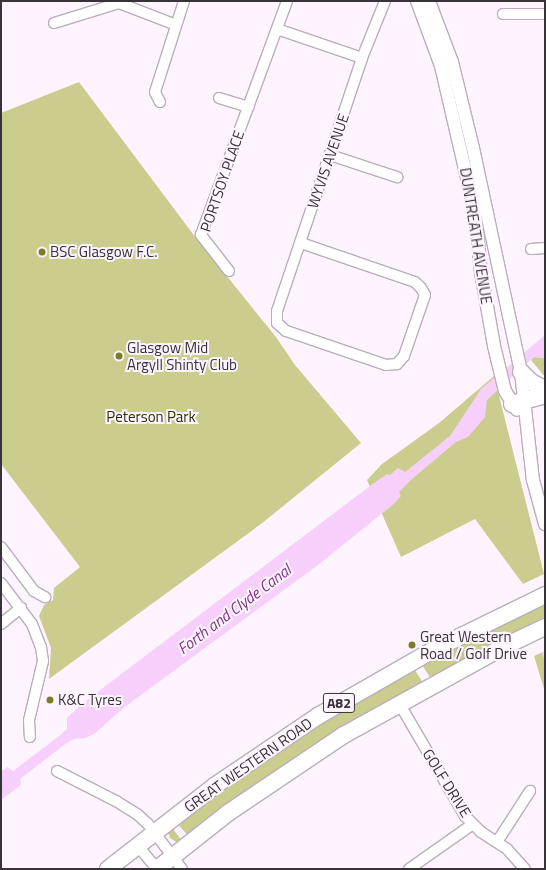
<!DOCTYPE html>
<style>
body{margin:0}
#map{position:relative;width:546px;height:870px;overflow:hidden;background:#fef4ff;font-family:"Titillium Web",sans-serif}
div>[style]{position:absolute}
[style*='--x']{left:calc(var(--x)*1px);top:calc(var(--y)*1px);width:calc(var(--w)*1px);rotate:calc(var(--a)*1deg)}
.green>*{inset:0;background:#cacd8d}
.water>*{inset:0;background:#f7cffb}
.stream>*{height:3px;margin:-1.5px;padding:0 1.5px;transform-origin:1.5px;border-radius:1.5px;background:#f7cffb}
.roads{filter:drop-shadow(1px 0 #baaebb) drop-shadow(-1px 0 #baaebb) drop-shadow(0 1px #baaebb) drop-shadow(0 -1px #baaebb)}
.minor>*{height:10px;margin:-5px;padding:0 5px;transform-origin:5px;border-radius:5px;background:#fff}
.tertiary>*{height:12px;margin:-6px;padding:0 6px;transform-origin:6px;border-radius:6px;background:#fff}
.primary>*{height:16px;margin:-8px;padding:0 8px;transform-origin:8px;border-radius:8px;background:#fff}
.dots>*{width:11px;height:11px;translate:-50% -50%;box-sizing:border-box;border:2px solid #fef4ff;border-radius:50%}
span{translate:-50% -50%;white-space:nowrap;text-align:center;line-height:1.15;-webkit-text-stroke:4px #fef4ff;paint-order:stroke}
.shield-label span{padding:1px 3px;background:#fef4ff;border:1px solid;border-radius:3px;-webkit-text-stroke-width:0}
.shield-label{font-size:14px;color:#383338;font-weight:700}
.street-label{font-size:15px;color:#383338}
.poi-label{font-size:15px;color:#383338}
.left{translate:0 -50%;text-align:left}
.park-label{font-size:15px;color:#2e2f04}
.water-label{font-size:16px;color:#7c3185;font-style:italic}
.frame{position:absolute;inset:0;border:2px solid #383338;pointer-events:none}
</style>
<div id="map">
<div class="green">
<div style="clip-path:polygon(79px 82px,193px 234px,276px 337px,295px 365px,361px 443px,261px 524px,49px 679px,51px 648px,39px 616px,44px 605px,53px 600px,54px 588px,80px 567px,1px 464px,1px 113px)"></div>
<div style="clip-path:polygon(534px 357px,545px 358px,545px 377px,531px 360px)"></div>
<div style="clip-path:polygon(494px 376px,544px 574px,523px 584px,475px 519px,401px 557px,367px 480px,382px 464px,439px 423px)"></div>
<div style="clip-path:polygon(545px 602px,545px 621px,431px 679px,421px 663px)"></div>
<div style="clip-path:polygon(545px 651px,545px 692px,534px 656px)"></div>
<div style="clip-path:polygon(413px 667px,423px 683px,190px 838px,176px 822px,321px 721px)"></div>
<div style="clip-path:polygon(170px 825px,183px 842px,178px 843px,170px 838px,168px 832px)"></div>
</div>
<div class="water">
<div style="clip-path:polygon(545px 335px,545px 358px,534px 357px,487px 400px,485px 417px,468px 437px,456px 442px,412px 479px,399px 492px,401px 496px,395px 503px,318px 565px,126px 706px,94px 734px,85px 738px,74px 739px,64px 745px,20px 779px,21px 785px,1px 800px,1px 772px,7px 767px,13px 771px,58px 737px,67px 729px,67px 718px,83px 703px,374px 483px,387px 474px,390px 475px,398px 468px,405px 472px,450px 436px,481px 389px)"></div>
</div>
<div class="stream">
<div style="--x:543;--y:653;--w:5;--a:68"></div>
</div>
<div class="roads">
<div class="minor">
<div style="--x:503;--y:14;--w:42;--a:0"></div>
<div style="--x:54;--y:23;--w:68;--a:-17.1"></div>
<div style="--x:119;--y:3;--w:61;--a:21.1"></div>
<div style="--x:277;--y:29;--w:90;--a:18.8"></div>
<div style="--x:219;--y:98;--w:31;--a:17"></div>
<div style="--x:160;--y:102;--w:11;--a:-117"></div>
<div style="--x:155;--y:92;--w:96;--a:-72.3"></div>
<div style="--x:330;--y:155;--w:71;--a:18.2"></div>
<div style="--x:301;--y:243;--w:120;--a:18.9"></div>
<div style="--x:415;--y:282;--w:8;--a:45"></div>
<div style="--x:421;--y:288;--w:8;--a:60"></div>
<div style="--x:425;--y:295;--w:65;--a:109"></div>
<div style="--x:404;--y:356;--w:11;--a:131"></div>
<div style="--x:397;--y:364;--w:11;--a:175"></div>
<div style="--x:386;--y:365;--w:106;--a:-161.2"></div>
<div style="--x:286;--y:331;--w:12;--a:-138"></div>
<div style="--x:277;--y:323;--w:12;--a:-90"></div>
<div style="--x:277;--y:311;--w:267;--a:-71.4"></div>
<div style="--x:362;--y:58;--w:61;--a:-68"></div>
<div style="--x:531;--y:249;--w:14;--a:-4"></div>
<div style="--x:229;--y:271;--w:46;--a:-127.9"></div>
<div style="--x:201;--y:235;--w:249;--a:-69.8"></div>
<div style="--x:1;--y:547;--w:55;--a:53.1"></div>
<div style="--x:34;--y:591;--w:13;--a:29"></div>
<div style="--x:1;--y:583;--w:51;--a:52.9"></div>
<div style="--x:32;--y:624;--w:25;--a:69"></div>
<div style="--x:41;--y:647;--w:14;--a:82"></div>
<div style="--x:43;--y:661;--w:61;--a:103.3"></div>
<div style="--x:29;--y:720;--w:17;--a:87"></div>
<div style="--x:1;--y:624;--w:26;--a:-39"></div>
<div style="--x:399;--y:703;--w:131;--a:59.7"></div>
<div style="--x:465;--y:816;--w:23;--a:45"></div>
<div style="--x:481;--y:832;--w:31;--a:33"></div>
<div style="--x:507;--y:849;--w:27;--a:48"></div>
<div style="--x:57;--y:771;--w:66;--a:27"></div>
<div style="--x:116;--y:801;--w:26;--a:32"></div>
<div style="--x:138;--y:815;--w:13;--a:42"></div>
<div style="--x:148;--y:824;--w:56;--a:52.9"></div>
<div style="--x:497;--y:842;--w:61;--a:-57.1"></div>
<div style="--x:137;--y:845;--w:31;--a:50"></div>
<div style="--x:409;--y:869;--w:78;--a:-35.1"></div>
</div>
<div class="tertiary">
<div style="--x:417;--y:1;--w:69;--a:69.7"></div>
<div style="--x:441;--y:66;--w:150;--a:76.9"></div>
<div style="--x:475;--y:212;--w:60;--a:84.3"></div>
<div style="--x:481;--y:272;--w:75;--a:80"></div>
<div style="--x:494;--y:346;--w:46;--a:76.3"></div>
<div style="--x:505;--y:391;--w:22;--a:58"></div>
<div style="--x:429;--y:1;--w:65;--a:69.3"></div>
<div style="--x:452;--y:62;--w:89;--a:76.3"></div>
<div style="--x:473;--y:148;--w:229;--a:77.9"></div>
<div style="--x:521;--y:372;--w:109;--a:83.7"></div>
<div style="--x:533;--y:480;--w:46;--a:74.7"></div>
</div>
<div class="primary">
<div style="--x:521;--y:372;--w:14;--a:45"></div>
<div style="--x:531;--y:382;--w:16;--a:27"></div>
<div style="--x:512;--y:404;--w:34;--a:-15"></div>
<div style="--x:108;--y:869;--w:137;--a:-37.9"></div>
<div style="--x:216;--y:785;--w:123;--a:-34.1"></div>
<div style="--x:318;--y:716;--w:135;--a:-29.8"></div>
<div style="--x:435;--y:649;--w:123;--a:-26.1"></div>
<div style="--x:157;--y:869;--w:90;--a:-38.3"></div>
<div style="--x:228;--y:813;--w:138;--a:-34"></div>
<div style="--x:342;--y:736;--w:186;--a:-28.9"></div>
<div style="--x:505;--y:646;--w:44;--a:-25.4"></div>
</div>
</div>
<div class="dots">
<div style="left:42px;top:252px;background:#7c7e27"></div>
<div style="left:119px;top:356px;background:#7c7e27"></div>
<div style="left:412px;top:645px;background:#7c7e27"></div>
<div style="left:50px;top:700px;background:#7c7e27"></div>
</div>
<div class="shield-label">
<span style="left:339px;top:703px">A82</span>
</div>
<div class="street-label">
<span style="left:328px;top:161px;rotate:-71deg">WYVIS AVENUE</span>
<span style="left:222px;top:181px;rotate:-71deg">PORTSOY PLACE</span>
<span style="left:476px;top:236px;rotate:81deg">DUNTREATH AVENUE</span>
<span style="left:248px;top:765px;rotate:-35deg">GREAT WESTERN ROAD</span>
<span style="left:447px;top:783px;rotate:58deg">GOLF DRIVE</span>
</div>
<div class="poi-label">
<span class="left" style="left:50px;top:252px">BSC Glasgow F.C.</span>
<span class="left" style="left:127px;top:356px">Glasgow Mid<br>Argyll Shinty Club</span>
<span class="left" style="left:420px;top:645px">Great Western<br>Road / Golf Drive</span>
<span class="left" style="left:58px;top:700px">K&amp;C Tyres</span>
</div>
<div class="park-label">
<span style="left:151px;top:417px">Peterson Park</span>
</div>
<div class="water-label">
<span style="left:234px;top:609px;rotate:-37deg">Forth and Clyde Canal</span>
</div>
<div class="frame"></div>
</div>
